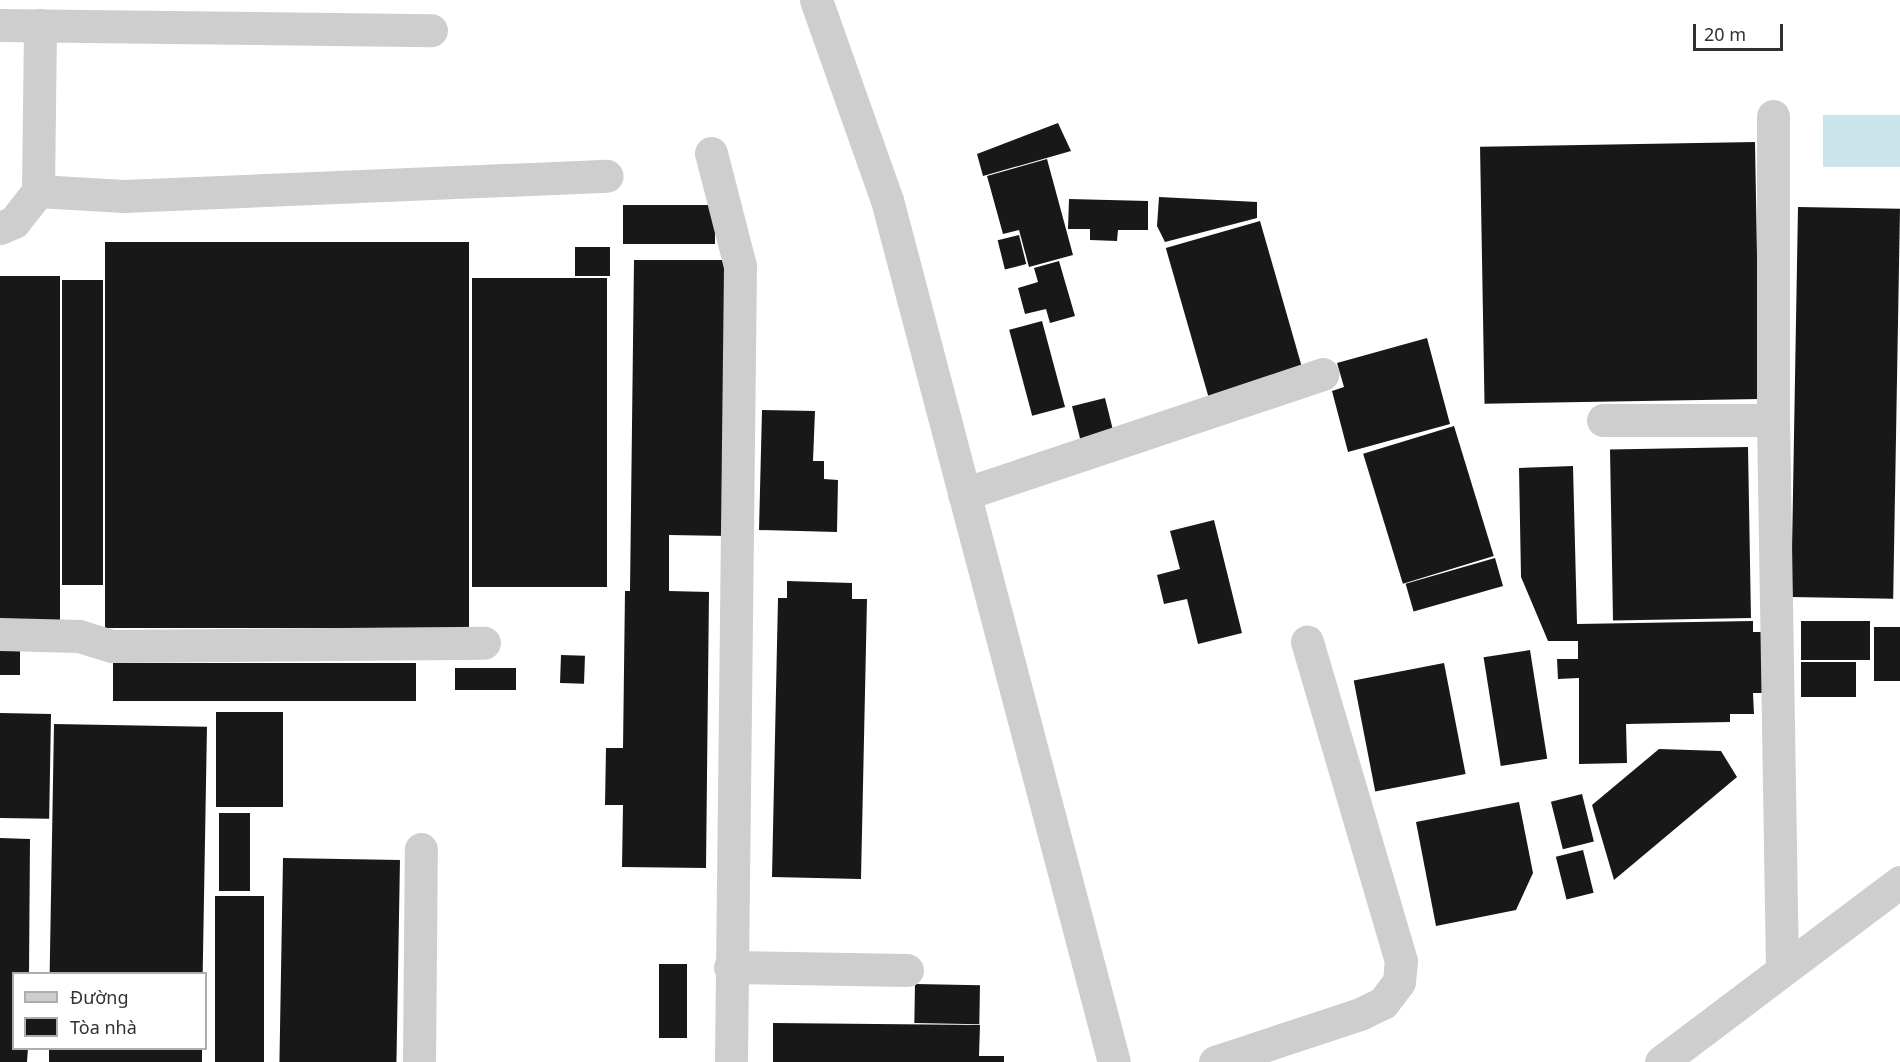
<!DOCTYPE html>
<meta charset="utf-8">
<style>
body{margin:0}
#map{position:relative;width:1900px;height:1062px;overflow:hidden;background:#fff;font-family:"Noto Sans",sans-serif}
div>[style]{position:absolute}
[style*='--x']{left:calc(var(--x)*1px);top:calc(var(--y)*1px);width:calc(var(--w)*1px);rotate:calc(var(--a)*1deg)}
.water>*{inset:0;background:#c9e5ea;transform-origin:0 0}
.building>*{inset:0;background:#181818;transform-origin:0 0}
.minor>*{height:33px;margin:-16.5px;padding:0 16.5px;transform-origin:16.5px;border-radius:16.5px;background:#cecece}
span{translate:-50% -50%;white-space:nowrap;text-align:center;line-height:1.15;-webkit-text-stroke:6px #fff;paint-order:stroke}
.legend{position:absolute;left:12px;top:972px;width:195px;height:78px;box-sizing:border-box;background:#fff;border:2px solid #adadad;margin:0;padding:8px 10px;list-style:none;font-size:18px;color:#313131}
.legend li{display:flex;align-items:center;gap:12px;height:30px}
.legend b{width:30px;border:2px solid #adadad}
.scale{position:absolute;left:1693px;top:24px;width:90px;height:27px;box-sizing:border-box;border:3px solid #313131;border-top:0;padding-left:8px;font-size:18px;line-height:21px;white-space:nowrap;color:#313131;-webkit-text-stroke:4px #fff;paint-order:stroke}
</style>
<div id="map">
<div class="water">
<div style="left:1823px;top:115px;width:77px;height:52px"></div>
</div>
<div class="building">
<div style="clip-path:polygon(1058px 123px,1071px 151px,983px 176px,977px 154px)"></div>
<div style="left:1755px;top:142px;width:257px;height:275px;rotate:89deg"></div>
<div style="clip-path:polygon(1047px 159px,1073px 255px,1029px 267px,1019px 230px,1003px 234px,987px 176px)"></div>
<div style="clip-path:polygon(1159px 197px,1257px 202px,1257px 218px,1165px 242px,1157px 226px)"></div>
<div style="clip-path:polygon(1069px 199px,1148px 201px,1148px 230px,1118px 230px,1117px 241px,1090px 240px,1090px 229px,1068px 229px)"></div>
<div style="left:623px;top:205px;width:92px;height:39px"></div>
<div style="left:1798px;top:207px;width:102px;height:390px;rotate:1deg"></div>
<div style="left:1260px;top:221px;width:160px;height:98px;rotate:74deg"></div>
<div style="left:1019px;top:235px;width:30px;height:22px;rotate:76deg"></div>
<div style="left:469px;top:242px;width:386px;height:364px;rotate:90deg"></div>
<div style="left:575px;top:247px;width:35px;height:29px"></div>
<div style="clip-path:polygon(634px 260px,733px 260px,730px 536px,669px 535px,669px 591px,709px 592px,706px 868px,622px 867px,623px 805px,605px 805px,606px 748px,623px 748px,625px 591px,630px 591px)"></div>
<div style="clip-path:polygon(1059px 261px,1075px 316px,1050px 323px,1046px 309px,1025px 314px,1018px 288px,1038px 282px,1034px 268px)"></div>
<div style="left:0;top:276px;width:60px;height:348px"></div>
<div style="left:607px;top:278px;width:309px;height:135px;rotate:90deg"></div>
<div style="left:103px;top:280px;width:305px;height:41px;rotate:90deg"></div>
<div style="left:1042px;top:321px;width:89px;height:34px;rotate:75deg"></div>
<div style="clip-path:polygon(1427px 338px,1450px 424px,1348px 452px,1332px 391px,1344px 387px,1337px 363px)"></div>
<div style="left:1105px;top:398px;width:37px;height:34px;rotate:76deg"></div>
<div style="clip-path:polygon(762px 410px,815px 411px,813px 461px,824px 461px,824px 479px,838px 480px,837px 532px,759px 530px)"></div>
<div style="left:1454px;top:426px;width:136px;height:95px;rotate:73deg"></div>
<div style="left:1748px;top:447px;width:171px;height:138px;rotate:89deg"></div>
<div style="clip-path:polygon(1573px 466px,1577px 624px,1753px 621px,1753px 632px,1770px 632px,1771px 693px,1753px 693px,1754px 714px,1730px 714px,1730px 722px,1626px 724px,1627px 763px,1579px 764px,1579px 678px,1558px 679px,1557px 659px,1578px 659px,1578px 641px,1548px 641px,1521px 577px,1519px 468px)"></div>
<div style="clip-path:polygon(1214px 520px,1242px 633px,1198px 644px,1187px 599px,1164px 604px,1157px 575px,1180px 569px,1170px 531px)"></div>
<div style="left:1495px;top:558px;width:29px;height:93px;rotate:74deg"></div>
<div style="clip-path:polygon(787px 581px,852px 583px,852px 599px,867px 599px,861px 879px,772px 877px,778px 598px,787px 598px)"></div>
<div style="left:1870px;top:621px;width:39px;height:69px;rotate:90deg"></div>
<div style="left:1874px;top:627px;width:26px;height:54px"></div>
<div style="left:0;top:649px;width:20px;height:26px"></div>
<div style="left:1530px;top:650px;width:110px;height:47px;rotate:81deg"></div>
<div style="left:561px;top:655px;width:24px;height:28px;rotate:2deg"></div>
<div style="left:1801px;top:662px;width:55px;height:35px"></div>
<div style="left:113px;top:663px;width:303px;height:38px"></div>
<div style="left:1444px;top:663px;width:113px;height:92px;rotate:79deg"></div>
<div style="left:455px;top:668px;width:61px;height:22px"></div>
<div style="left:216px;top:712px;width:67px;height:95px"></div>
<div style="left:0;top:713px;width:51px;height:105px;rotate:1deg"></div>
<div style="left:54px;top:724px;width:153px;height:250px;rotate:1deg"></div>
<div style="clip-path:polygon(1659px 749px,1721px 751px,1737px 777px,1614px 880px,1592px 805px)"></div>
<div style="left:1582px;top:794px;width:49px;height:32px;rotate:76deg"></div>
<div style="clip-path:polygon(1519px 802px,1533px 873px,1516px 910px,1436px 926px,1416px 822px)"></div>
<div style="left:219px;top:813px;width:31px;height:78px"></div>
<div style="clip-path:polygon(0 838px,30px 839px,29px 974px,14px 974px,14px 1048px,28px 1048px,27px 1062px,0 1062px)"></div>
<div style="left:1583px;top:850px;width:44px;height:28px;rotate:76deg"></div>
<div style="left:283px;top:858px;width:117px;height:204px;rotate:1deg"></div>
<div style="left:215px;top:896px;width:49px;height:166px"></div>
<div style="left:659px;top:964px;width:28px;height:74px"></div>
<div style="left:915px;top:984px;width:65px;height:39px;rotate:1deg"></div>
<div style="clip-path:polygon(773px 1023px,980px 1025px,979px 1056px,1004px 1056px,1004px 1062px,773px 1062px)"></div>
<div style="left:49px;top:1048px;width:153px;height:14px"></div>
</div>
<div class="minor">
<div style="--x:816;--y:0;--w:212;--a:70.5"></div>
<div style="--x:887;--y:200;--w:891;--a:75.25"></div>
<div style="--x:0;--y:25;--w:431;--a:0.7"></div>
<div style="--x:1773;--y:116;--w:304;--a:90"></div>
<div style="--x:1773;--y:420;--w:550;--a:89.06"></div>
<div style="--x:711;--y:153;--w:117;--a:75.6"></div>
<div style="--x:740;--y:266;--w:796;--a:90.65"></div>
<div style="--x:38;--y:191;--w:86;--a:3.3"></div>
<div style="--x:124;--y:196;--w:483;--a:-2.4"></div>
<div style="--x:0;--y:228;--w:15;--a:-23"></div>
<div style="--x:14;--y:222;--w:39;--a:-52"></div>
<div style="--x:38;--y:191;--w:166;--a:-89.3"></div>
<div style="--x:1603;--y:420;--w:170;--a:0"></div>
<div style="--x:964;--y:494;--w:378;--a:-18.5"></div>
<div style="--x:0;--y:634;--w:79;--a:1.5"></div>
<div style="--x:79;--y:636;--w:34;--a:17"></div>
<div style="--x:112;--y:646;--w:372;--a:-0.5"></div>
<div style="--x:730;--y:967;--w:177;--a:1"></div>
<div style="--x:419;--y:1062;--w:213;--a:-89.5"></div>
<div style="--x:1215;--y:1062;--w:153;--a:-18.3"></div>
<div style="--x:1360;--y:1014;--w:25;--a:-26"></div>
<div style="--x:1383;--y:1003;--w:26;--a:-53"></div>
<div style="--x:1399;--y:982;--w:21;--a:-85"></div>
<div style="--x:1401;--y:961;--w:333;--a:-106.4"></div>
<div style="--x:1661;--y:1062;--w:299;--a:-37"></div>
</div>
<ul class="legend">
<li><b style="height:8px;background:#cecece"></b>Đường</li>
<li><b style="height:16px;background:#181818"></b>Tòa nhà</li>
</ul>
<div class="scale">20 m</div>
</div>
